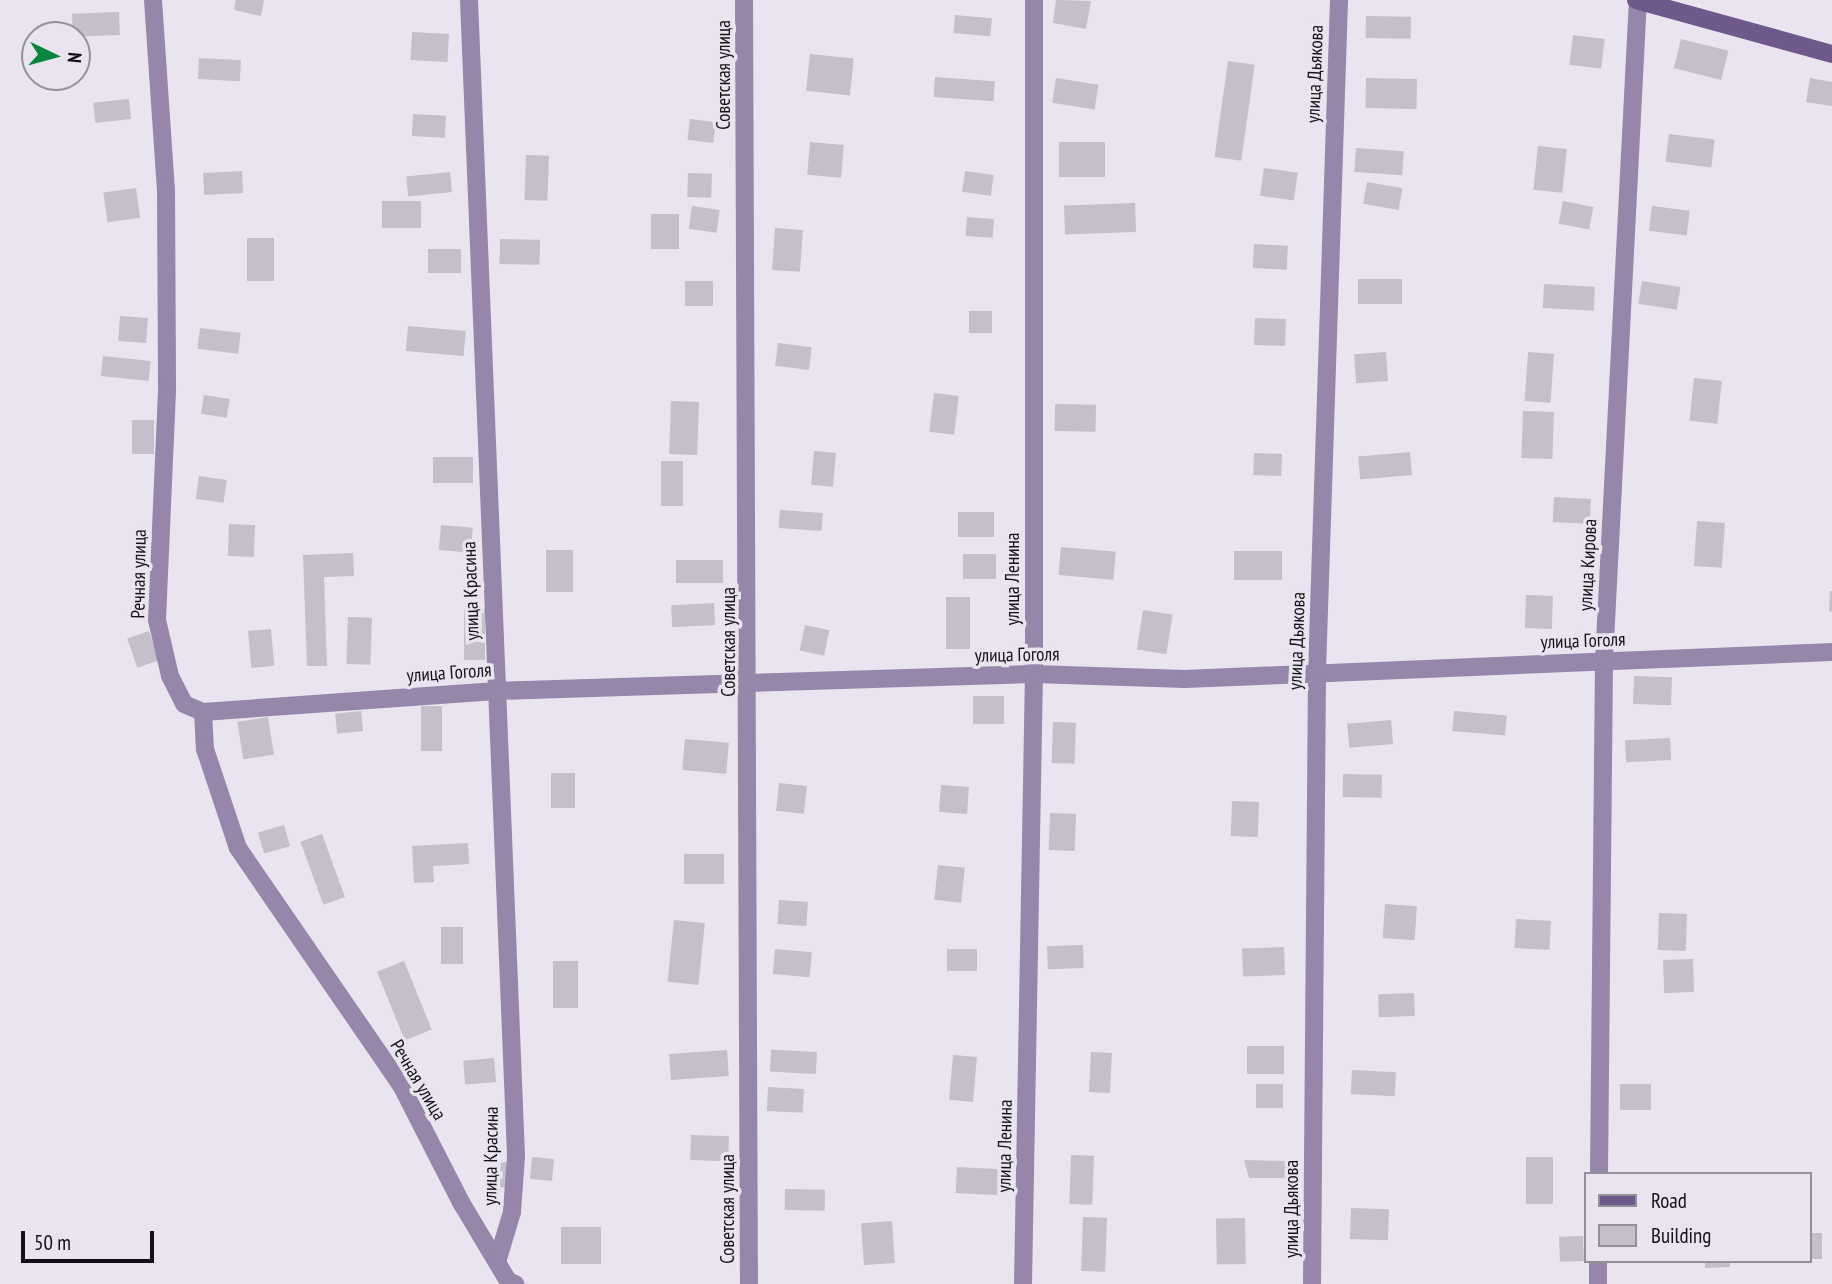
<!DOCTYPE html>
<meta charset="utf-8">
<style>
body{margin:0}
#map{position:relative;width:1832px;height:1284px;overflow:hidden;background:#e9e4f0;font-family:"PT Sans Narrow",sans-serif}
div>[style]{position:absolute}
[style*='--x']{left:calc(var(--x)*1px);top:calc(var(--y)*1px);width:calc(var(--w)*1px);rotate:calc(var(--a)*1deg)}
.building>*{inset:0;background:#c4bfcb;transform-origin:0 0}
.minor>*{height:18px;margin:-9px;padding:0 9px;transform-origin:9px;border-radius:9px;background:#9686a9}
.secondary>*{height:18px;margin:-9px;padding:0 9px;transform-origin:9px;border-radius:9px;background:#6f588a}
span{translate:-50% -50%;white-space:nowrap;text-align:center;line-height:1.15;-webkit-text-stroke:7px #e9e4f0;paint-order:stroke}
.street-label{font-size:19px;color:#131115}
.legend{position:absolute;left:1584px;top:1172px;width:228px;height:91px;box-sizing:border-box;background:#e9e4f0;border:2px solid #939098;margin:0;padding:9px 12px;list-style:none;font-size:21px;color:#131115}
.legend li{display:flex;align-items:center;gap:14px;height:35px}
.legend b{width:35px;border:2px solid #939098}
.north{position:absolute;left:21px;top:21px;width:70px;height:70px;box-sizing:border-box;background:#e9e4f0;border:2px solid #939098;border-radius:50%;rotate:95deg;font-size:19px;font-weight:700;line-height:28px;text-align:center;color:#131115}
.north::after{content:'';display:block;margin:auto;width:24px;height:32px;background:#098640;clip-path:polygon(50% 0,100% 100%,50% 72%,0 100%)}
.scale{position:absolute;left:21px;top:1231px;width:133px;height:32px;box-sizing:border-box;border:4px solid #131115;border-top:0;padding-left:9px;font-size:21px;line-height:24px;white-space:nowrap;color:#131115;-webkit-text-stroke:5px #e9e4f0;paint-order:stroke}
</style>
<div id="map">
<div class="building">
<div style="clip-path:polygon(236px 0,264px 0,261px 16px,234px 10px)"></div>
<div style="clip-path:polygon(1056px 0,1091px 1px,1086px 29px,1053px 23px)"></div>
<div style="left:119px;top:12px;width:23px;height:47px;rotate:88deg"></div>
<div style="left:955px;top:15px;width:37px;height:18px;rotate:5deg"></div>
<div style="left:1366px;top:16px;width:45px;height:22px;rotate:1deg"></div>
<div style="left:412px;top:32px;width:37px;height:28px;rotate:3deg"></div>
<div style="left:1573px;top:35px;width:32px;height:30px;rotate:7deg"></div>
<div style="left:1681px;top:39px;width:49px;height:30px;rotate:14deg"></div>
<div style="left:810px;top:54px;width:44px;height:37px;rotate:6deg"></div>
<div style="left:199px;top:58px;width:42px;height:21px;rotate:3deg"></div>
<div style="left:1228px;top:61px;width:27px;height:97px;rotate:8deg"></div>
<div style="left:935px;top:77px;width:60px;height:20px;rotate:4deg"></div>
<div style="left:1056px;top:78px;width:43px;height:25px;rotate:9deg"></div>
<div style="left:1366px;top:78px;width:51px;height:30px;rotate:1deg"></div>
<div style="clip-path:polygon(1810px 78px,1832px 82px,1832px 106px,1806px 102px)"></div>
<div style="left:129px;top:99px;width:20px;height:36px;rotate:84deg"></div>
<div style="left:413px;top:114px;width:33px;height:22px;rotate:3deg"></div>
<div style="left:690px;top:119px;width:26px;height:21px;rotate:7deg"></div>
<div style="left:1669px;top:134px;width:46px;height:28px;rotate:7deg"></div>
<div style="left:810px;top:142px;width:34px;height:33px;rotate:5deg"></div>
<div style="left:1059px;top:142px;width:46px;height:35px"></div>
<div style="left:1538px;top:146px;width:29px;height:44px;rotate:6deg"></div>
<div style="left:1356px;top:148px;width:48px;height:24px;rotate:4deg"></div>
<div style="left:526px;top:155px;width:23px;height:45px;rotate:2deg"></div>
<div style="left:1264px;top:168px;width:34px;height:28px;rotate:8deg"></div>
<div style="left:242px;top:171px;width:22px;height:39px;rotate:87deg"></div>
<div style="left:965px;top:171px;width:29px;height:21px;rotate:8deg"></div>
<div style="left:450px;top:172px;width:20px;height:44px;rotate:84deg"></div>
<div style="left:688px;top:173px;width:24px;height:24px;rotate:2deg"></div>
<div style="left:1367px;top:182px;width:36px;height:22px;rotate:10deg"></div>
<div style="left:136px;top:188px;width:30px;height:33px;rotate:82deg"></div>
<div style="left:421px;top:201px;width:27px;height:39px;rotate:90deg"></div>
<div style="left:1563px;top:201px;width:31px;height:23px;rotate:11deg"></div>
<div style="left:1135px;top:203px;width:29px;height:71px;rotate:88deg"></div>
<div style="left:692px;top:206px;width:28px;height:23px;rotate:8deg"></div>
<div style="left:1652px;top:206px;width:38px;height:25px;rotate:7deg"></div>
<div style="left:651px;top:214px;width:28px;height:35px"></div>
<div style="left:967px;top:217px;width:27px;height:19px;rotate:4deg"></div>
<div style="left:775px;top:228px;width:28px;height:42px;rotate:4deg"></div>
<div style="left:247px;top:238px;width:27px;height:43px"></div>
<div style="left:500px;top:239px;width:40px;height:25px;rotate:1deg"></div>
<div style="left:1254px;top:244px;width:34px;height:24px;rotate:3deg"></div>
<div style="left:428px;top:249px;width:33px;height:24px"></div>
<div style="left:1358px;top:279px;width:44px;height:25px"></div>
<div style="left:685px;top:281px;width:28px;height:25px"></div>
<div style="left:1642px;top:281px;width:39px;height:23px;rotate:9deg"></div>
<div style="left:1544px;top:284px;width:51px;height:24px;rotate:3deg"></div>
<div style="left:969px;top:311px;width:23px;height:22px"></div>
<div style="left:120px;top:316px;width:28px;height:25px;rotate:4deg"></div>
<div style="left:1255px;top:318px;width:31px;height:27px;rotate:2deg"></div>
<div style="left:408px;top:326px;width:58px;height:25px;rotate:5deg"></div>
<div style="left:200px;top:328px;width:41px;height:21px;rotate:7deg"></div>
<div style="left:778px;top:343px;width:34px;height:23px;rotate:7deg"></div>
<div style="left:1386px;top:352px;width:29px;height:32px;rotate:86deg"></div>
<div style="left:1528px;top:352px;width:26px;height:49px;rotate:4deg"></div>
<div style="left:103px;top:356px;width:48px;height:20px;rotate:6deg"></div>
<div style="left:1694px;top:378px;width:28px;height:43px;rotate:6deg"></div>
<div style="left:934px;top:393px;width:25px;height:39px;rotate:7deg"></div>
<div style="left:204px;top:395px;width:26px;height:19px;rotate:9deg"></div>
<div style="left:671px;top:401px;width:28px;height:53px;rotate:2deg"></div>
<div style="left:1055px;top:404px;width:41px;height:27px;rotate:1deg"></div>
<div style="left:1523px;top:411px;width:31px;height:47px;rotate:2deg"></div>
<div style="left:132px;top:420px;width:22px;height:34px"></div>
<div style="left:814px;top:451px;width:22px;height:34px;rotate:5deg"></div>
<div style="left:1410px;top:452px;width:23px;height:52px;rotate:85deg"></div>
<div style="left:1254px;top:453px;width:28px;height:22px;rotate:2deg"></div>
<div style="left:433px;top:457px;width:40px;height:26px"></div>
<div style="left:661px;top:461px;width:22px;height:45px"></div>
<div style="left:199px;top:476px;width:28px;height:23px;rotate:8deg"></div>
<div style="left:1554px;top:497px;width:37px;height:25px;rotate:3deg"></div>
<div style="left:780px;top:510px;width:43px;height:18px;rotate:4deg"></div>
<div style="left:958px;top:512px;width:36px;height:25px"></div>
<div style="left:1697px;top:521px;width:28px;height:45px;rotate:4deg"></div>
<div style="left:229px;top:524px;width:26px;height:32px;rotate:2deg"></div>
<div style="left:441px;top:525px;width:32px;height:25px;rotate:5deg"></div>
<div style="left:1061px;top:547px;width:55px;height:28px;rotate:5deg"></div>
<div style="left:546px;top:550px;width:27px;height:42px"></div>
<div style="left:1234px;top:551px;width:48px;height:29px"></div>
<div style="clip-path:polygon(353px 553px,354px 576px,324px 577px,327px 666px,307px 666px,303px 555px)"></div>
<div style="left:963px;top:554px;width:33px;height:25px"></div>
<div style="left:676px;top:560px;width:47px;height:23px"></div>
<div style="clip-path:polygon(1830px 591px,1832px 591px,1832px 612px,1829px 611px)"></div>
<div style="left:1526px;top:595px;width:27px;height:33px;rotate:2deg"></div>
<div style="left:946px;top:597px;width:24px;height:52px"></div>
<div style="left:714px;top:603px;width:22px;height:43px;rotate:87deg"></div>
<div style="left:464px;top:609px;width:21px;height:51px"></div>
<div style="left:1143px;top:610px;width:30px;height:40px;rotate:9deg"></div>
<div style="left:348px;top:617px;width:24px;height:47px;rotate:2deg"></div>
<div style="left:805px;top:625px;width:25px;height:26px;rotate:12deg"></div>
<div style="left:271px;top:629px;width:37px;height:23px;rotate:85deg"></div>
<div style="left:149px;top:631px;width:31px;height:23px;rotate:71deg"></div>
<div style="left:1634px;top:676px;width:38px;height:28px;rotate:2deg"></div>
<div style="left:1004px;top:696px;width:28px;height:31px;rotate:90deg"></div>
<div style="left:421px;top:706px;width:21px;height:45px"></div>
<div style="left:361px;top:711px;width:20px;height:26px;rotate:84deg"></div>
<div style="left:1454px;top:711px;width:53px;height:20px;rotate:5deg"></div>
<div style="left:268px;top:717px;width:38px;height:31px;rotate:81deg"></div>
<div style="left:1391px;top:720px;width:24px;height:44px;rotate:85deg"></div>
<div style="left:1053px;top:722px;width:23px;height:41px;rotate:2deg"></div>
<div style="left:1670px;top:738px;width:22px;height:45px;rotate:87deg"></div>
<div style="left:685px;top:739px;width:44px;height:31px;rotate:5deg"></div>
<div style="left:551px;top:773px;width:24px;height:35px"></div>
<div style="left:1343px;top:774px;width:39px;height:23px;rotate:1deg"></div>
<div style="left:779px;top:783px;width:28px;height:28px;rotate:6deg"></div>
<div style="left:941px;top:785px;width:28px;height:27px;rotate:4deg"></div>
<div style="left:1232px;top:801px;width:27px;height:35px;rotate:2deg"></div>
<div style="left:1050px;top:813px;width:26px;height:37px;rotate:2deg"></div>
<div style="left:284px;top:825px;width:22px;height:27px;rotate:74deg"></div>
<div style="left:322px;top:834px;width:67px;height:23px;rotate:70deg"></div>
<div style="clip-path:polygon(468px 843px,469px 864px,433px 866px,434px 882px,414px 883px,412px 846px)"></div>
<div style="left:724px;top:854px;width:30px;height:40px;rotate:90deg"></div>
<div style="left:938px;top:865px;width:27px;height:35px;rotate:6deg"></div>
<div style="left:779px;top:900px;width:29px;height:24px;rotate:4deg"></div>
<div style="left:1385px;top:904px;width:32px;height:34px;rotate:4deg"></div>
<div style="left:1659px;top:913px;width:28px;height:37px;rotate:2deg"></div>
<div style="left:1516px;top:919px;width:35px;height:29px;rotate:3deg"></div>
<div style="left:674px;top:920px;width:31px;height:62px;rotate:6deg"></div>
<div style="left:441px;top:927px;width:22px;height:37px"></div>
<div style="left:1083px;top:945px;width:23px;height:36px;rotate:88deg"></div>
<div style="left:1284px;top:947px;width:28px;height:42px;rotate:88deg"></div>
<div style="left:775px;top:949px;width:37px;height:25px;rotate:5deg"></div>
<div style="left:947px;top:949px;width:30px;height:22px"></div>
<div style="left:1693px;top:959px;width:33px;height:30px;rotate:88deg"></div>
<div style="left:404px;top:961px;width:74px;height:29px;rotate:68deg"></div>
<div style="left:553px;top:961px;width:25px;height:47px"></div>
<div style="left:1414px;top:993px;width:23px;height:36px;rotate:88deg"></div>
<div style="left:1247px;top:1046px;width:37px;height:28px"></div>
<div style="left:727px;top:1050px;width:26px;height:58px;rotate:86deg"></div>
<div style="left:817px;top:1052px;width:22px;height:46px;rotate:93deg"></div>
<div style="left:1091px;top:1052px;width:21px;height:40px;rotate:3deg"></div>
<div style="left:953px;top:1055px;width:24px;height:45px;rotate:5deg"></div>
<div style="left:494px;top:1058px;width:24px;height:31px;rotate:85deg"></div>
<div style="left:1352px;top:1070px;width:44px;height:24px;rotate:3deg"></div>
<div style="left:1256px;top:1084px;width:27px;height:24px"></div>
<div style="left:1620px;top:1084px;width:31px;height:26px"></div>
<div style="left:768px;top:1087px;width:36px;height:24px;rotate:3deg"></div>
<div style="left:691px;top:1135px;width:38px;height:25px;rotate:2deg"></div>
<div style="left:1071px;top:1155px;width:23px;height:49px;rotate:2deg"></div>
<div style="left:532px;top:1157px;width:22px;height:22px;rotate:5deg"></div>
<div style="left:1526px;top:1157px;width:27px;height:47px"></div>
<div style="clip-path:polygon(1244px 1160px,1287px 1161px,1287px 1178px,1249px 1178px)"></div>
<div style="left:506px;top:1162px;width:25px;height:19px;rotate:85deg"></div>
<div style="left:957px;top:1167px;width:44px;height:26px;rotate:3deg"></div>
<div style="left:785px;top:1189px;width:40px;height:21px;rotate:1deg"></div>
<div style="left:1351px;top:1208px;width:38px;height:31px;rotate:2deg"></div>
<div style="left:1083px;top:1217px;width:24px;height:54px;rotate:2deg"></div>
<div style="left:1245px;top:1218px;width:46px;height:29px;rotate:89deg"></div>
<div style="left:892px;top:1221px;width:42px;height:31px;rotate:86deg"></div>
<div style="left:561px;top:1227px;width:40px;height:37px"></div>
<div style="left:1809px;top:1233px;width:13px;height:26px"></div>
<div style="left:1583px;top:1236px;width:25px;height:24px;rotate:88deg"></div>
<div style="clip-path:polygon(1705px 1261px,1730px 1261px,1730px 1267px,1705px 1268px)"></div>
</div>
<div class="minor">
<div style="--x:153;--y:0;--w:189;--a:86.1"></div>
<div style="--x:166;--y:189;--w:202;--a:89.7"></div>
<div style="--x:167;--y:391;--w:229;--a:92.5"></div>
<div style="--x:157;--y:620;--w:57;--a:76.9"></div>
<div style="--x:170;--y:676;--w:31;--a:63"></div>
<div style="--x:184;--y:704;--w:21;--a:23"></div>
<div style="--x:203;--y:712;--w:37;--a:87"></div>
<div style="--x:205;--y:749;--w:104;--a:71.6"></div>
<div style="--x:238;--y:848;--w:288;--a:55.5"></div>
<div style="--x:401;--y:1085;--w:134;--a:62.9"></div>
<div style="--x:462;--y:1204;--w:90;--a:59.1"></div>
<div style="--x:508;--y:1281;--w:8;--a:23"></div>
<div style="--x:469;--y:0;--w:1157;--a:87.67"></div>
<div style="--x:516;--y:1156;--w:56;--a:94.1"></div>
<div style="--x:512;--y:1212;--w:52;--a:106.7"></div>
<div style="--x:744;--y:0;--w:1284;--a:89.78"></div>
<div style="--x:203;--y:712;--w:294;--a:-4.1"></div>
<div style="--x:496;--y:691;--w:538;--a:-1.81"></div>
<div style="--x:1034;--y:674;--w:151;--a:1.9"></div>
<div style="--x:1185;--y:679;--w:648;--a:-2.39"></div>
<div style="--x:1599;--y:1174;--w:513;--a:-89.44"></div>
<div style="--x:1604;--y:661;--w:662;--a:-87.06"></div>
<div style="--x:1023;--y:1284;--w:610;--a:-88.97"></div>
<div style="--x:1034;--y:674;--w:674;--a:-90"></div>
<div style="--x:1312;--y:1284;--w:613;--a:-89.53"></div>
<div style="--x:1317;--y:671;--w:671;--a:-88.12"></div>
<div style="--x:1598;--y:1284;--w:23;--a:-90"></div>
</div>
<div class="secondary">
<div style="--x:1636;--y:0;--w:203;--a:15.4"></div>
</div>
<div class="street-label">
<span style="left:1315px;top:74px;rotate:-88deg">улица Дьякова</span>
<span style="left:724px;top:75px;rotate:-90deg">Советская улица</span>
<span style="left:1588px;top:565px;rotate:-87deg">улица Кирова</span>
<span style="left:139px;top:574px;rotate:-89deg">Речная улица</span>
<span style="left:1013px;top:579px;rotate:-90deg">улица Ленина</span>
<span style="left:471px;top:591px;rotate:-92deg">улица Красина</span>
<span style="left:1297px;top:641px;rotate:-88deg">улица Дьякова</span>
<span style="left:1583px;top:641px;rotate:-2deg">улица Гоголя</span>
<span style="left:729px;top:642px;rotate:-90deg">Советская улица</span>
<span style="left:1017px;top:655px;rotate:-1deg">улица Гоголя</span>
<span style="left:449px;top:673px;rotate:-4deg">улица Гоголя</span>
<span style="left:418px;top:1080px;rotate:59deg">Речная улица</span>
<span style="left:1005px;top:1146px;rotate:-89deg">улица Ленина</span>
<span style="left:491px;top:1156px;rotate:-89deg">улица Красина</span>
<span style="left:728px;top:1209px;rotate:-90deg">Советская улица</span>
<span style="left:1292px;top:1209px;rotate:-90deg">улица Дьякова</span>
</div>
<ul class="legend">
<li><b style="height:9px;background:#6f588a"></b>Road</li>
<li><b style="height:19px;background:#c4bfcb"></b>Building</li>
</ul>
<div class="north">N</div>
<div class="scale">50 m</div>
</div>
